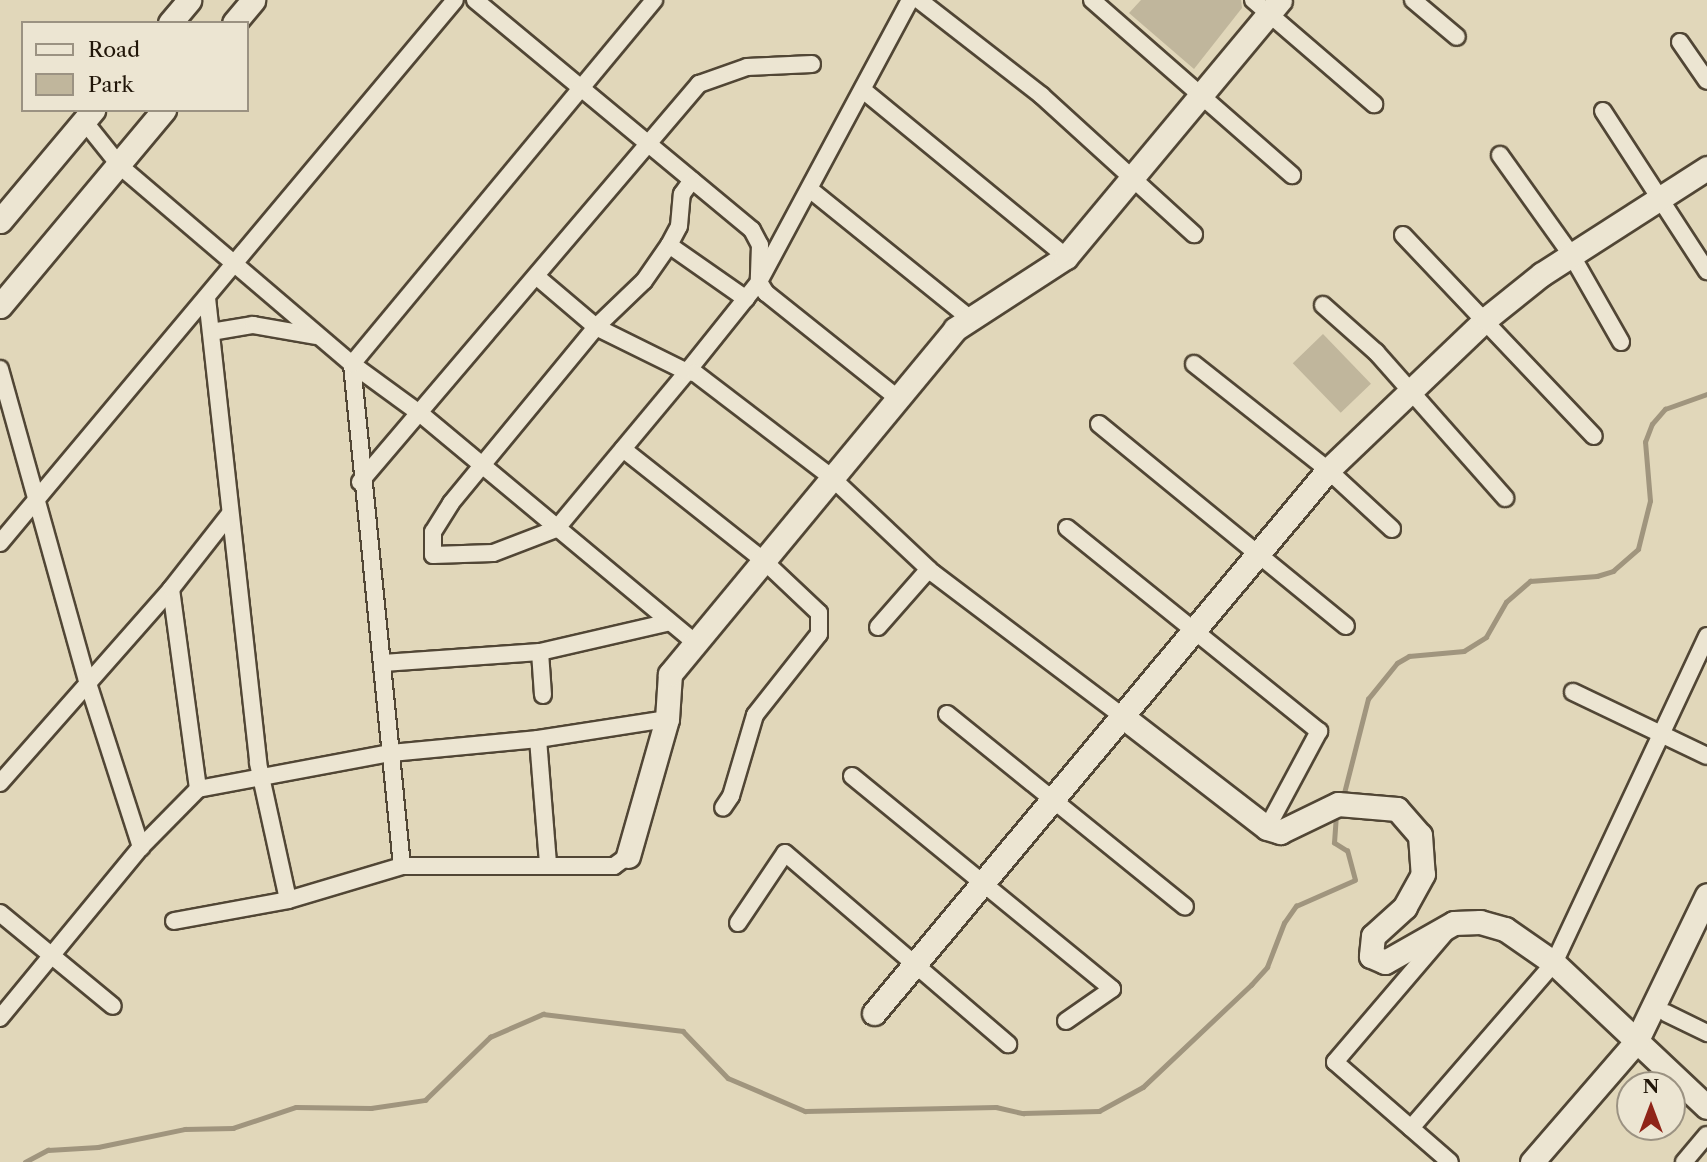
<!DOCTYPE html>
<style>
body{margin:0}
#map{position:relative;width:1707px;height:1162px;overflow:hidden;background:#e1d7ba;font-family:"Libre Caslon Text",serif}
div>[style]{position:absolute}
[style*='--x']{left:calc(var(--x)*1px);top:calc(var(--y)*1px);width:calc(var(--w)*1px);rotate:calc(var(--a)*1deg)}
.green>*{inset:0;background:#c0b69c;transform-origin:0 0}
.stream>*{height:4.5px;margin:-2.25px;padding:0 2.25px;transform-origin:2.25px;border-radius:2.25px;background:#a0957e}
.roads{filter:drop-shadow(2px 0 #514635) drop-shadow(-2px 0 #514635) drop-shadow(0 2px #514635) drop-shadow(0 -2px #514635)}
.street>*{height:16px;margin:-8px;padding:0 8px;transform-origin:8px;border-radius:8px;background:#ece5d2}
.secondary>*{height:23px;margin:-11.5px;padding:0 11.5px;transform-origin:11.5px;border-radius:11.5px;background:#ece5d2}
span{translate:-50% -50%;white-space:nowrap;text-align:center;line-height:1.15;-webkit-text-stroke:7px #ece5d2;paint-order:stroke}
.legend{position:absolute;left:21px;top:21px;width:228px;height:91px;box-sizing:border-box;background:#ece5d2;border:2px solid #9b9282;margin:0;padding:9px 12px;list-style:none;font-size:21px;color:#211609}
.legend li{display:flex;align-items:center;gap:14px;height:35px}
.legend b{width:35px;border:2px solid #9b9282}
.north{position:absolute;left:1616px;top:1071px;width:70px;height:70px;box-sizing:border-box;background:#ece5d2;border:2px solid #9b9282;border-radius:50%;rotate:0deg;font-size:19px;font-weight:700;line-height:28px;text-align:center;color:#211609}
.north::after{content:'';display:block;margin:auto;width:24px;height:32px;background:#8f2418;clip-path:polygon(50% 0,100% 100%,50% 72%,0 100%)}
</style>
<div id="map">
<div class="green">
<div style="clip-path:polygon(1141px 0,1241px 0,1242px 8px,1194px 69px,1129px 13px)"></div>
<div style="left:1323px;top:334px;width:69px;height:42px;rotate:46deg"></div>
</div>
<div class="stream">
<div style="--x:1343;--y:797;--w:101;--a:-75.7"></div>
<div style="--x:1368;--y:699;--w:46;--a:-51.1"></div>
<div style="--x:1397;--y:663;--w:14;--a:-30"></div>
<div style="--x:1409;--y:656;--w:55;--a:-5.2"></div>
<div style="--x:1464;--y:651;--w:26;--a:-32"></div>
<div style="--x:1486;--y:637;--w:40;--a:-60.3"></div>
<div style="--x:1506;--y:602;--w:32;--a:-41"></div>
<div style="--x:1530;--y:581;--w:67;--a:-4.3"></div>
<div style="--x:1597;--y:576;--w:17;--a:-17"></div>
<div style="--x:1613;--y:571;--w:33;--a:-41"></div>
<div style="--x:1638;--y:549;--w:49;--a:-76"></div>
<div style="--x:1650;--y:501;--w:59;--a:-94.8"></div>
<div style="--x:1645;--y:442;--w:19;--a:-69"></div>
<div style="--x:1652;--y:424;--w:20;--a:-49"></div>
<div style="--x:1665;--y:409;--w:45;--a:-19.7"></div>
<div style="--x:25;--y:1162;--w:26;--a:-28"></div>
<div style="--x:48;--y:1150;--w:50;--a:-3.4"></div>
<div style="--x:98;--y:1147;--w:89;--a:-11.7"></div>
<div style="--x:185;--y:1129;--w:48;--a:-1.2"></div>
<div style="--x:233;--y:1128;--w:66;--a:-18.4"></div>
<div style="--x:296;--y:1107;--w:75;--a:0.8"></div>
<div style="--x:371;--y:1108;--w:55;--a:-8.4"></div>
<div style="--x:425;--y:1100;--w:91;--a:-44.1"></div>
<div style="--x:490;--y:1037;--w:58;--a:-23.5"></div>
<div style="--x:543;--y:1014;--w:141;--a:6.9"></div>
<div style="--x:683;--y:1031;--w:65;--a:46.2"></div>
<div style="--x:728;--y:1078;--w:84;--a:23.2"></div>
<div style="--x:805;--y:1111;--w:191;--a:-1.2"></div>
<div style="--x:996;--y:1107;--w:28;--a:13"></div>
<div style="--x:1023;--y:1113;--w:76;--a:-1.5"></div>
<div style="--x:1099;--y:1111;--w:50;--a:-28.6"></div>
<div style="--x:1143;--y:1087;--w:149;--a:-43.4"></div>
<div style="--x:1251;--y:985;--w:24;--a:-48"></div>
<div style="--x:1267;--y:967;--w:47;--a:-68.9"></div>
<div style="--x:1284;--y:923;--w:21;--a:-55"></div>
<div style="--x:1296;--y:906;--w:64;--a:-23.8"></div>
<div style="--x:1355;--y:880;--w:30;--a:-105"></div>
<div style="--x:1347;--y:851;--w:15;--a:-148"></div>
<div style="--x:1334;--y:843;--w:28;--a:-86"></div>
</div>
<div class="roads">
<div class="street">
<div style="--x:475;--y:0;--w:360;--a:39.7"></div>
<div style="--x:752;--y:230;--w:17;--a:62"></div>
<div style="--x:760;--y:245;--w:37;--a:92"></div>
<div style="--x:759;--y:282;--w:13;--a:58"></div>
<div style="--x:766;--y:293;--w:171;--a:38.6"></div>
<div style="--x:910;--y:0;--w:320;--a:118.2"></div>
<div style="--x:759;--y:282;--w:115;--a:128.7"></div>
<div style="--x:687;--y:372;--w:204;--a:129.8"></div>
<div style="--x:556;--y:529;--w:67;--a:159.1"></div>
<div style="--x:493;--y:553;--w:60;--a:178.1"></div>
<div style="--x:433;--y:555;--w:23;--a:-90"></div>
<div style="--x:433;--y:532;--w:34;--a:-58"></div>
<div style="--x:451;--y:503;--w:228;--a:-50.5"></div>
<div style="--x:596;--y:327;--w:102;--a:26.3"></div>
<div style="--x:687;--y:372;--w:8;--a:7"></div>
<div style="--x:695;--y:373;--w:171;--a:37.4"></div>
<div style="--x:831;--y:477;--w:140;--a:43.3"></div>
<div style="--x:933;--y:573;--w:237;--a:37.1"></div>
<div style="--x:919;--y:0;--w:155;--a:37.9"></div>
<div style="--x:1041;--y:95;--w:207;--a:42.3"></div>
<div style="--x:1092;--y:0;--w:266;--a:41.2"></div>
<div style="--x:1253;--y:0;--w:160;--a:40.7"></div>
<div style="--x:1413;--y:0;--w:57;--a:40.1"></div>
<div style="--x:1680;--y:42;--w:47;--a:55.3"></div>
<div style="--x:863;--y:90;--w:263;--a:39.4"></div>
<div style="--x:1603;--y:111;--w:191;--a:57"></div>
<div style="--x:84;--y:121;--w:58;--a:51.3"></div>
<div style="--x:120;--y:166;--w:305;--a:40.5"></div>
<div style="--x:352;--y:364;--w:87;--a:36.1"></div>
<div style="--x:422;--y:415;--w:356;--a:39.8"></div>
<div style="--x:1500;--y:155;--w:124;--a:54.5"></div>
<div style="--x:1572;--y:256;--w:99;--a:60.3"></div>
<div style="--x:812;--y:191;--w:201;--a:38.9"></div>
<div style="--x:1403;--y:235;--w:277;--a:46.5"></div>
<div style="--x:669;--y:245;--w:94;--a:35"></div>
<div style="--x:536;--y:276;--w:79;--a:40.4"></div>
<div style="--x:596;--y:327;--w:66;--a:-43.8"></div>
<div style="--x:644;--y:281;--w:44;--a:-55.2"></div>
<div style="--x:669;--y:245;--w:21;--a:-62"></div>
<div style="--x:679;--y:226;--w:32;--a:-85"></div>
<div style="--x:682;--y:194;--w:17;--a:-54"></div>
<div style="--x:207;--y:298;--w:468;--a:83.7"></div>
<div style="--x:258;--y:763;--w:140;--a:77.6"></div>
<div style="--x:1323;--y:305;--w:71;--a:41.6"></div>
<div style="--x:1376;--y:352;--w:195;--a:48.5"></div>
<div style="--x:211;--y:332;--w:43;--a:-9.5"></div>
<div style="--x:253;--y:325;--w:64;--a:9.9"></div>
<div style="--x:1194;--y:364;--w:171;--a:38.3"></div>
<div style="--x:1328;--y:470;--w:87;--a:42.7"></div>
<div style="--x:0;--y:369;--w:323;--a:74.4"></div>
<div style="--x:87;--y:680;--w:176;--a:72.1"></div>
<div style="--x:1099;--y:424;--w:319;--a:39.3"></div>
<div style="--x:623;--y:449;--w:179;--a:38.4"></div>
<div style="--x:763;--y:560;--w:77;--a:43.4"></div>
<div style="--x:819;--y:613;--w:21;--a:90"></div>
<div style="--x:819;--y:634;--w:103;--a:128.3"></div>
<div style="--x:755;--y:715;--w:84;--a:106.5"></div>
<div style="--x:731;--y:796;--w:14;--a:124"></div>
<div style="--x:360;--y:482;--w:523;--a:-49.58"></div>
<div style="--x:699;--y:84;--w:51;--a:-19.5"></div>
<div style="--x:747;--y:67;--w:65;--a:-2.6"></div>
<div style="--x:1067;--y:528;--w:324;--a:38.9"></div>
<div style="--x:1319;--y:731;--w:110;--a:118.2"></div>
<div style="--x:0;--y:543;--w:708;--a:-50.04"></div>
<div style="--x:171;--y:589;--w:202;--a:82.3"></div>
<div style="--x:878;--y:627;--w:77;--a:-48.7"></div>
<div style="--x:540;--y:652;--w:43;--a:86"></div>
<div style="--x:383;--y:663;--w:157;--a:-4"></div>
<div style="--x:540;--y:652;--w:133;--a:-13"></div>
<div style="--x:1573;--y:692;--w:148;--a:25.5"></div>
<div style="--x:947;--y:714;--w:306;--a:39"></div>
<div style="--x:538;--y:739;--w:124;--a:85.4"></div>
<div style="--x:852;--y:776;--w:336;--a:39.3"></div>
<div style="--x:1112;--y:989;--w:56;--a:145.2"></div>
<div style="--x:0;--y:783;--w:259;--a:-48.6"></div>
<div style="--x:171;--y:589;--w:94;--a:-51.9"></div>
<div style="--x:402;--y:866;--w:504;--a:-95.69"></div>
<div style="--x:352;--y:364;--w:473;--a:-50.3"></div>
<div style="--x:0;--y:913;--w:146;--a:39.5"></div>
<div style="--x:174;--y:921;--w:116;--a:-10.4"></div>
<div style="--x:288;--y:900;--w:119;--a:-16.6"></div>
<div style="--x:402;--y:866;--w:212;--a:0"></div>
<div style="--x:614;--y:866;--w:17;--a:-36"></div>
<div style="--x:738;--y:923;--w:84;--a:-56.1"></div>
<div style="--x:785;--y:853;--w:294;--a:40.6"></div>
<div style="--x:1446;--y:932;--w:171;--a:130.5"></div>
<div style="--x:1335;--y:1062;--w:152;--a:41"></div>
<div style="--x:1666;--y:1013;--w:46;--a:26"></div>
<div style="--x:0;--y:1018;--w:222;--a:-50.5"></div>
<div style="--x:141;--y:847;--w:81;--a:-45.5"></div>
<div style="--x:198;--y:789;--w:196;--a:-10.6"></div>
<div style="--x:391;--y:753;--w:148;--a:-5.4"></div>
<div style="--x:538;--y:739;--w:131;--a:-8.8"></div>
<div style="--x:1411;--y:1128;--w:218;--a:-49.1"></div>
<div style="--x:1554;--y:963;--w:361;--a:-64.9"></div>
<div style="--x:1684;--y:1162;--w:35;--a:-50"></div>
</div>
<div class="secondary">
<div style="--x:170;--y:23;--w:30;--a:-50"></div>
<div style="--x:234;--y:23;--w:30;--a:-50"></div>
<div style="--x:0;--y:221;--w:145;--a:-50"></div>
<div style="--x:0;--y:306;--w:256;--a:-50.1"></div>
<div style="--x:1122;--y:716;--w:183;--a:37.7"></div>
<div style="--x:1267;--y:828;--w:14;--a:17"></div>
<div style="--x:1280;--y:832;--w:64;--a:-25.8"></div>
<div style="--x:1338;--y:804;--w:59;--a:4.8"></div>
<div style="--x:1397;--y:809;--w:35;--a:49"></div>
<div style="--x:1420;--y:835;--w:39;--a:86"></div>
<div style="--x:1423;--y:874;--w:38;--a:119"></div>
<div style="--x:1405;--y:907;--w:43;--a:137.8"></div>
<div style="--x:1373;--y:936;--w:20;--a:96"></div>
<div style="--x:1371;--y:956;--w:15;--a:23"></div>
<div style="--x:1385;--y:962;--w:79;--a:-29.5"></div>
<div style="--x:1454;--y:923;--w:26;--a:-2"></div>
<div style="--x:1480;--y:922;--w:26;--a:16"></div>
<div style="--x:1505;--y:929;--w:60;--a:34.8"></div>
<div style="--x:1554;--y:963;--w:210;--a:43.3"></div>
<div style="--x:628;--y:856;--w:142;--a:-74.1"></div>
<div style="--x:667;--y:719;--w:45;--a:-86.2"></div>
<div style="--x:670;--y:674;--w:447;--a:-50.4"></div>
<div style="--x:955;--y:329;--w:132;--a:-33"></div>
<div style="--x:1066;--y:257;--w:334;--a:-50.2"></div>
<div style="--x:874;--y:1013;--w:708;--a:-50.1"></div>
<div style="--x:1328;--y:470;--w:220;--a:-43.7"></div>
<div style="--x:1487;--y:318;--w:70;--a:-38.7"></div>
<div style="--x:1542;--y:274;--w:196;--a:-32.7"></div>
<div style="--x:1532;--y:1162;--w:159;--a:-49.1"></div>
<div style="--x:1636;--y:1042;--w:163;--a:-64.2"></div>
</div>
</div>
<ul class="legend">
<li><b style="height:9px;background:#ece5d2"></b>Road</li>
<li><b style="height:19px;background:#c0b69c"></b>Park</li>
</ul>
<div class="north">N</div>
</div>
